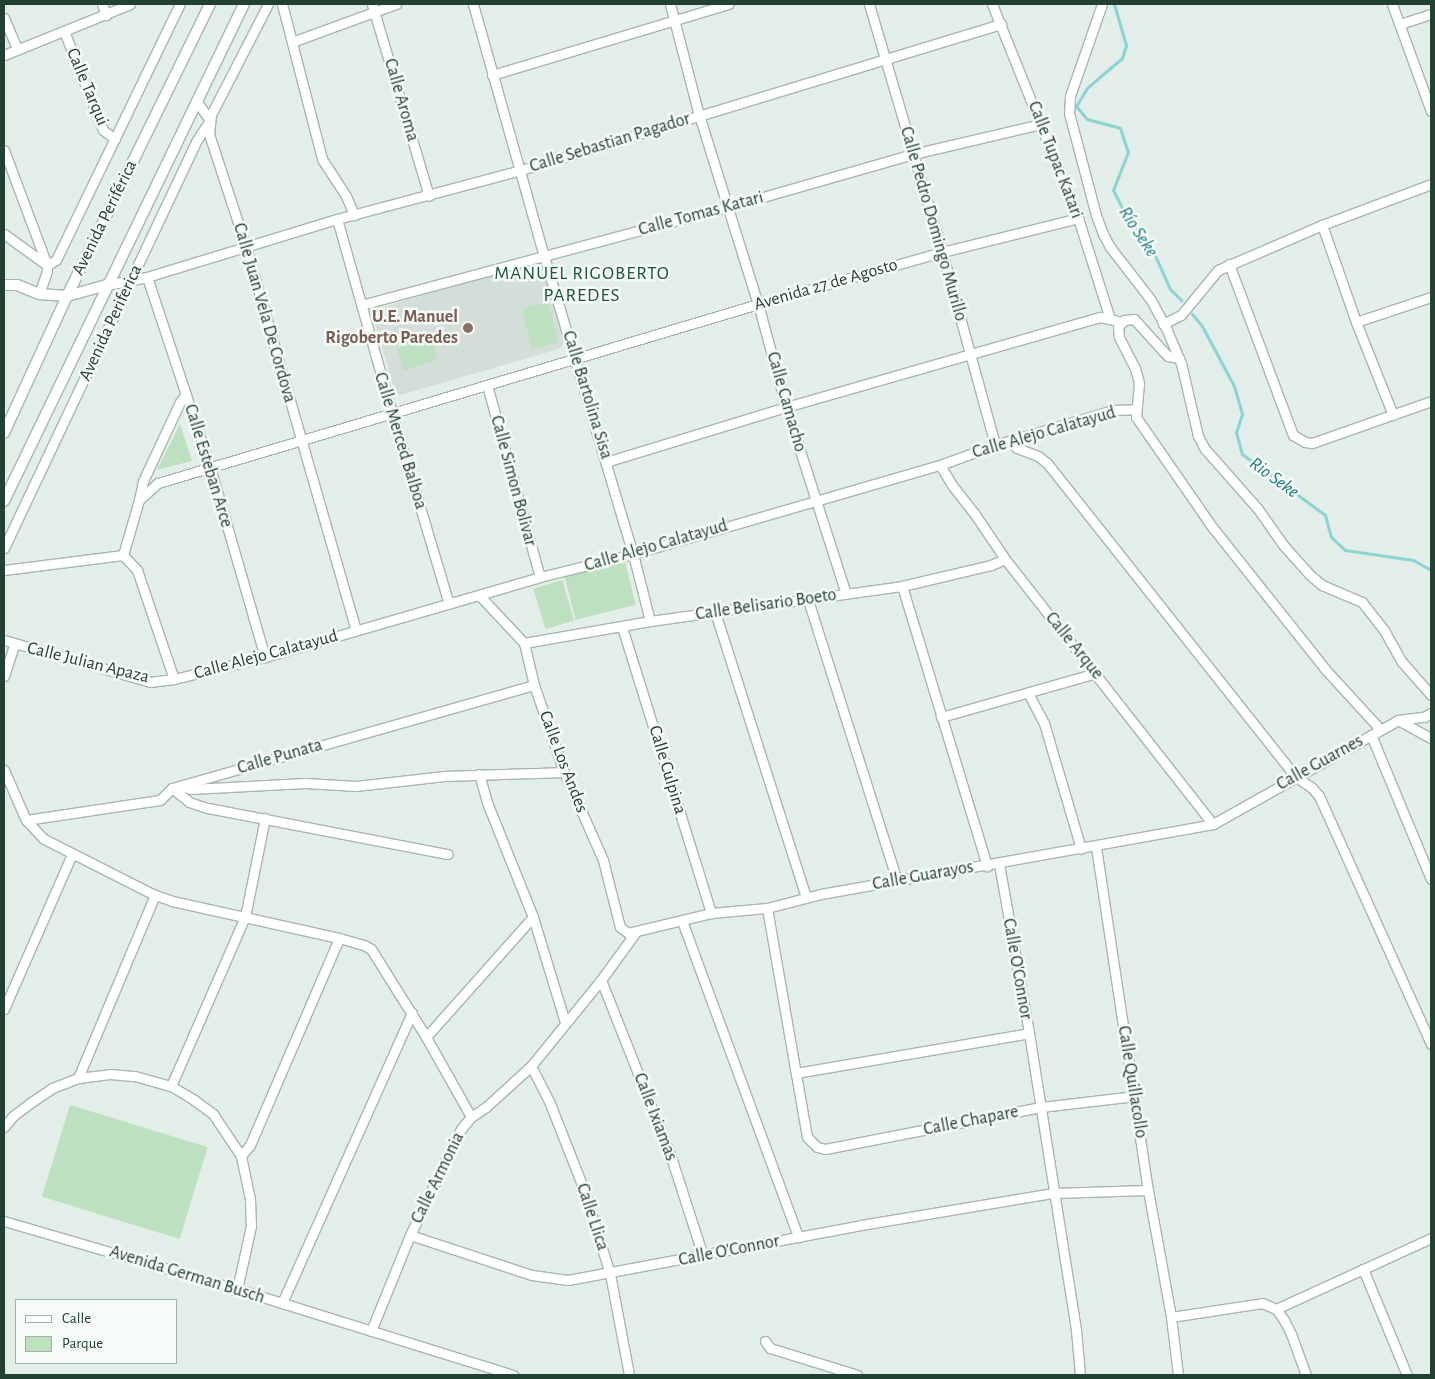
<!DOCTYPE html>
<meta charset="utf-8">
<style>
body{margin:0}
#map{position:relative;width:1435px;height:1379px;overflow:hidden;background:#e4eee8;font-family:"Alegreya Sans",sans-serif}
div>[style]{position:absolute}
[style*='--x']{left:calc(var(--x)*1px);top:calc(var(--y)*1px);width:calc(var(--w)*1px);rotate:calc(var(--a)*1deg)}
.built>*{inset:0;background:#d2ded7}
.green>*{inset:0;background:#bde0c0;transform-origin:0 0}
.stream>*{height:3px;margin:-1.5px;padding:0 1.5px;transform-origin:1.5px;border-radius:1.5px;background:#8bd4d2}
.roads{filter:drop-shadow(1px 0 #a6b7ae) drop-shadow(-1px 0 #a6b7ae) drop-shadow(0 1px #a6b7ae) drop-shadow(0 -1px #a6b7ae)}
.minor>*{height:9px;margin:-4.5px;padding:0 4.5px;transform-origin:4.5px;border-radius:4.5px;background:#fff}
.tertiary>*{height:10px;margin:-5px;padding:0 5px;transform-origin:5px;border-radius:5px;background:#fff}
.dots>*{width:14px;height:14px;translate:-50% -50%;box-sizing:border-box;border:2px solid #f5faf7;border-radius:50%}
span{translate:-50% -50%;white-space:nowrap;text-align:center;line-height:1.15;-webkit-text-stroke:5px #f5faf7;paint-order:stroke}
.street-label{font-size:18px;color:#234133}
.education-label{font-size:18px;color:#785e54;font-weight:700}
.right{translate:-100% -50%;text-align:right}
.water-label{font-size:19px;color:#1a7f7e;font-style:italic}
.neighbourhood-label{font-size:19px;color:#1e543d;letter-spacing:1px}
.frame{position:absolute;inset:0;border:5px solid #234133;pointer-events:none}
.legend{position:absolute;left:15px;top:1299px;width:162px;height:65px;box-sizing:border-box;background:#f5faf7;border:1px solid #a1b0a9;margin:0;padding:6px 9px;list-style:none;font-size:15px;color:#234133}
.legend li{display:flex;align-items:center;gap:10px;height:25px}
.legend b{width:25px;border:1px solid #a1b0a9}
</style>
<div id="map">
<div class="built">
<div style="clip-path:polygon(538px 261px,541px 264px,564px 343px,559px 349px,400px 395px,396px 394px,372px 314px,374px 310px)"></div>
</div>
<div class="green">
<div style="left:548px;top:302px;width:42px;height:27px;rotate:76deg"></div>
<div style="left:430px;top:338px;width:23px;height:35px;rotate:72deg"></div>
<div style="clip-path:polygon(180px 424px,192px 461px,157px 470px)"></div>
<div style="left:625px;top:562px;width:44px;height:62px;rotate:76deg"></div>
<div style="left:562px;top:580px;width:42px;height:30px;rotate:73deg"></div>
<div style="left:70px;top:1105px;width:144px;height:96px;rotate:17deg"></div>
</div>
<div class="stream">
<div style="--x:1114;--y:4;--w:43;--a:73.7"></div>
<div style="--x:1126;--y:45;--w:14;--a:107"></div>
<div style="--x:1122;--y:58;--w:46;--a:139.4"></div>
<div style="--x:1087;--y:88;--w:21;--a:121"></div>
<div style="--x:1076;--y:106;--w:17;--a:50"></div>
<div style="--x:1087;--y:119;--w:34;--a:15"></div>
<div style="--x:1120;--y:128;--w:25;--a:72"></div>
<div style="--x:1128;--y:152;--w:41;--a:111.5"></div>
<div style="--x:1113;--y:190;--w:31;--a:63"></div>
<div style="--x:1127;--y:218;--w:33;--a:47"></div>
<div style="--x:1149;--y:242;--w:51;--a:65.9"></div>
<div style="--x:1170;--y:289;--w:16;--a:45"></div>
<div style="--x:1192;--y:314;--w:16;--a:50"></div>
<div style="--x:1202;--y:326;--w:68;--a:61.9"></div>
<div style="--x:1234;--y:386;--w:29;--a:74"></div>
<div style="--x:1242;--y:414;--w:19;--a:108"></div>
<div style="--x:1236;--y:432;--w:23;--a:75"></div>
<div style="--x:1242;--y:454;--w:103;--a:36.3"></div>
<div style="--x:1325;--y:515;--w:23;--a:75"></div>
<div style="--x:1331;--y:537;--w:19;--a:43"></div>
<div style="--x:1345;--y:550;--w:69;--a:8.4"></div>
<div style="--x:1413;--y:560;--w:21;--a:29"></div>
</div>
<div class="roads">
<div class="minor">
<div style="--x:102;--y:4;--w:12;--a:70"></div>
<div style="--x:268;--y:4;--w:125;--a:117.2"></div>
<div style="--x:211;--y:115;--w:19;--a:96"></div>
<div style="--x:209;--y:134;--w:119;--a:71.9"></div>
<div style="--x:246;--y:247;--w:398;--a:74"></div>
<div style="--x:282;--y:4;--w:160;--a:75.5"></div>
<div style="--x:322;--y:159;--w:44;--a:57"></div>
<div style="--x:346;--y:196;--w:21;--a:67"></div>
<div style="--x:372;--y:4;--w:200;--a:73.5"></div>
<div style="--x:473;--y:4;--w:262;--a:74.3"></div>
<div style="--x:544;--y:256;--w:311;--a:73.4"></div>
<div style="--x:633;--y:554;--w:69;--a:75.8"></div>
<div style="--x:670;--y:4;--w:115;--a:75.4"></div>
<div style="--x:699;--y:115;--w:198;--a:72.7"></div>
<div style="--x:758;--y:304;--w:107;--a:74.8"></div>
<div style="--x:786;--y:407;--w:196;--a:72.2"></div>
<div style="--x:869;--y:4;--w:259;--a:73.6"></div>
<div style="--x:942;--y:252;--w:200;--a:74.6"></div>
<div style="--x:992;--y:4;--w:231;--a:68.1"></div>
<div style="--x:1078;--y:218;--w:106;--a:72.4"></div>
<div style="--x:1102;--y:4;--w:97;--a:109.2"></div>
<div style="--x:1070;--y:96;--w:17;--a:93"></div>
<div style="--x:1069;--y:113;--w:106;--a:75.2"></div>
<div style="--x:1096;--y:215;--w:20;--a:70"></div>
<div style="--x:1103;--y:234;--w:15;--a:62"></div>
<div style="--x:1110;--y:247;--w:67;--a:52.3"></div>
<div style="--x:1151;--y:300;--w:32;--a:62"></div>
<div style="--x:1166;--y:328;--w:38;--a:67"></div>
<div style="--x:1181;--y:363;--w:75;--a:76.9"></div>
<div style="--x:1198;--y:436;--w:15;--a:62"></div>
<div style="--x:1205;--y:449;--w:80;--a:48.5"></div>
<div style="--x:1258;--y:509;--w:45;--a:54.9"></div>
<div style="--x:1284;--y:546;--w:39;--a:48"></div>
<div style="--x:1310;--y:575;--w:16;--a:40"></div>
<div style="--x:1322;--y:585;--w:43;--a:23"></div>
<div style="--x:1362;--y:602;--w:36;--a:52"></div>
<div style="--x:1384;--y:630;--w:37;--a:61"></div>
<div style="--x:1402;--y:662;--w:44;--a:48.7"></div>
<div style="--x:1392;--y:4;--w:114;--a:70"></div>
<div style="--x:4;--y:18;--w:34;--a:67"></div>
<div style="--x:1400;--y:24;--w:33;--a:-18"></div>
<div style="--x:64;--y:31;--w:106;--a:68.5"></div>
<div style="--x:103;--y:130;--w:15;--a:37"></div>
<div style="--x:292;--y:42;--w:111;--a:-20.1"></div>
<div style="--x:4;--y:55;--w:136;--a:-22"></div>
<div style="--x:492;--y:75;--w:247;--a:-16.7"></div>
<div style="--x:4;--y:150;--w:123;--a:69.5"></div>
<div style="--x:47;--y:265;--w:10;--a:-29"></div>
<div style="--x:56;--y:260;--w:284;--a:-64.2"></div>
<div style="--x:337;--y:219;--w:202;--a:74.2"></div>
<div style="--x:392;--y:413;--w:199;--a:73.4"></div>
<div style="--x:4;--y:234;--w:53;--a:35.8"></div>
<div style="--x:47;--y:265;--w:6;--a:90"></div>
<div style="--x:47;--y:271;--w:24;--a:109"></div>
<div style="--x:1229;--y:264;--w:183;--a:69.5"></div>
<div style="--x:1293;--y:435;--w:14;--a:30"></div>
<div style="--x:1305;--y:442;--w:7;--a:8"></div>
<div style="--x:1312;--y:443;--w:126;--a:-19.4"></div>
<div style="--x:147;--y:277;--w:200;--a:71.7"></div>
<div style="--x:210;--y:467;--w:198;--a:73.9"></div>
<div style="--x:107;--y:285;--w:41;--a:-11.3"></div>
<div style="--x:147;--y:277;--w:199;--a:-17"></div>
<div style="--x:337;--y:219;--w:190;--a:-14.9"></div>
<div style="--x:521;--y:170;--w:502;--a:-16.92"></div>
<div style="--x:361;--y:305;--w:380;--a:-15"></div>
<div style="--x:728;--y:207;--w:192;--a:-16"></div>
<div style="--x:913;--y:154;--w:131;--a:-13.2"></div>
<div style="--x:1356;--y:322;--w:79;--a:-18.4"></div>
<div style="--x:1163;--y:324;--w:20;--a:-27"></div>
<div style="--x:1181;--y:315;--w:58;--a:-50.6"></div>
<div style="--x:1218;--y:270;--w:113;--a:-23.4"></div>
<div style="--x:1179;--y:358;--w:11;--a:-170"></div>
<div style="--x:1168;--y:356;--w:7;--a:-135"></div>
<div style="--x:1163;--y:351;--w:43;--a:-132.2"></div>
<div style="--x:1134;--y:319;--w:10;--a:174"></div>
<div style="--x:1124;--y:320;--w:9;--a:131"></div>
<div style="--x:1118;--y:327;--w:10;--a:84"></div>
<div style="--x:1119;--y:337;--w:35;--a:63"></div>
<div style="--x:1135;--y:368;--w:16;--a:75"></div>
<div style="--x:1139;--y:383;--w:34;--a:95"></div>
<div style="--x:1136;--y:417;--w:135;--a:55.3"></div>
<div style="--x:1213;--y:528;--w:180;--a:51.5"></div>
<div style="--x:1325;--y:669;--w:81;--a:47.5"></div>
<div style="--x:487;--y:385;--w:199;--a:74.6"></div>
<div style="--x:1393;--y:415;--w:100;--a:-111.7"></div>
<div style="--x:1356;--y:322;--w:103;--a:-109.3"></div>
<div style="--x:1322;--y:225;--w:116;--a:-20.6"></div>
<div style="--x:1010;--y:441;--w:10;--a:45"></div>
<div style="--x:1017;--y:448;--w:22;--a:21"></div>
<div style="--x:1038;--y:456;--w:11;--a:38"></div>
<div style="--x:1047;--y:463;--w:399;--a:51.6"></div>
<div style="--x:1295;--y:776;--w:21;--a:35"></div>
<div style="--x:1312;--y:788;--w:11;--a:49"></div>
<div style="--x:1319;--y:796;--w:272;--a:65.7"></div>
<div style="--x:606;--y:462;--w:188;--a:-17"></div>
<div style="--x:786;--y:407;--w:327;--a:-16"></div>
<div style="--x:1100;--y:317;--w:23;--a:13"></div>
<div style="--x:940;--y:465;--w:23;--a:59"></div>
<div style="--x:952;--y:485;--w:36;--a:52"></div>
<div style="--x:974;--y:513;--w:55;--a:56"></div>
<div style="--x:1005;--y:559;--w:337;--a:51.9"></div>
<div style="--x:139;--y:500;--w:19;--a:-78"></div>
<div style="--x:143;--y:481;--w:87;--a:-64.9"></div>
<div style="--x:180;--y:402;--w:10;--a:-53"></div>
<div style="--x:4;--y:548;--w:451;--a:-64.7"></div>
<div style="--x:197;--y:140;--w:24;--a:-57"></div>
<div style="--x:210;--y:120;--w:24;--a:-126"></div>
<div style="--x:123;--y:555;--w:57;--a:-73.8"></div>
<div style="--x:139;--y:500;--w:25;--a:-42"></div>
<div style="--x:158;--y:483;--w:626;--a:-16.61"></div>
<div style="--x:758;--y:304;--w:191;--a:-15.8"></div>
<div style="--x:942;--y:252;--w:140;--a:-14"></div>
<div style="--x:123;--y:555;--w:21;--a:47"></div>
<div style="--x:137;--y:570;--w:115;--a:71.3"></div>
<div style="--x:4;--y:570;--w:120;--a:-7.2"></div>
<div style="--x:902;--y:586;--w:293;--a:73.1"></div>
<div style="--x:479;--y:595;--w:66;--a:46.8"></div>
<div style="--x:524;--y:643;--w:43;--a:76.6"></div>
<div style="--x:534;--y:685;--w:92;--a:71"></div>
<div style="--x:564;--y:772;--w:96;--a:66.1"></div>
<div style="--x:603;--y:860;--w:69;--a:75.8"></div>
<div style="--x:620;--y:927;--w:10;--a:37"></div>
<div style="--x:628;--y:933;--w:85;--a:-13.5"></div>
<div style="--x:711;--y:913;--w:56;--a:-5.1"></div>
<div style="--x:767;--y:908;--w:56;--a:-14.5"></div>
<div style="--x:821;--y:894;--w:398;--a:-10.1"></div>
<div style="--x:1213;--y:824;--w:212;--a:-29.3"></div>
<div style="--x:1398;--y:720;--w:26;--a:-7"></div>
<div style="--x:1424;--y:717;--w:8;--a:-30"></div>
<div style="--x:808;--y:600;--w:294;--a:72.4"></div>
<div style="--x:715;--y:612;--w:300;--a:72.3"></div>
<div style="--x:622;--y:627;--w:300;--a:72.7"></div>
<div style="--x:4;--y:640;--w:152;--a:16"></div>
<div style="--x:150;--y:682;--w:24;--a:-7"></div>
<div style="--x:174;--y:679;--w:94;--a:-13.6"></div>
<div style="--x:265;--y:657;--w:286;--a:-16.2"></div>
<div style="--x:540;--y:577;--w:96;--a:-13.9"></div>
<div style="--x:633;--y:554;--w:320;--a:-16.2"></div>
<div style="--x:940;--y:465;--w:59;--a:-20"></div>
<div style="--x:995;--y:445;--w:123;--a:-16.5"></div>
<div style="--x:1113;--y:410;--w:23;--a:-2"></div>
<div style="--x:524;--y:643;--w:128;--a:-9.9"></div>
<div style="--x:650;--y:621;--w:254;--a:-7.9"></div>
<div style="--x:902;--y:586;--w:91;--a:-13.3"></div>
<div style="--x:991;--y:565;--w:15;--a:-23"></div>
<div style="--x:4;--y:676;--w:33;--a:-72"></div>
<div style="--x:1028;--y:693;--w:34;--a:62"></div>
<div style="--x:1044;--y:723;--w:131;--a:73.6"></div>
<div style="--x:941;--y:717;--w:161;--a:-15.8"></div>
<div style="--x:1398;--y:720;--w:38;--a:29"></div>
<div style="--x:1371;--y:735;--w:156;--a:67.4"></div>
<div style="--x:4;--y:770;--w:55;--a:66.3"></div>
<div style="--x:26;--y:820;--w:26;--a:47"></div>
<div style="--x:44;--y:839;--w:124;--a:26.8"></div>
<div style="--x:155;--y:895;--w:18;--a:19"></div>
<div style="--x:172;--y:901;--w:171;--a:12.5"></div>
<div style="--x:339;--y:938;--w:26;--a:16"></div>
<div style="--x:364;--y:945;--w:8;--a:30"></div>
<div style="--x:371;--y:949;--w:104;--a:58"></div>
<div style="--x:426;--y:1037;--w:92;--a:60.6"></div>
<div style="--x:479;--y:774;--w:32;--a:74"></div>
<div style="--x:488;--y:805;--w:121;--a:68.1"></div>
<div style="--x:533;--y:917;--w:110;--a:73.1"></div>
<div style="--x:181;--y:786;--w:10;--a:17"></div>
<div style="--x:191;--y:789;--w:114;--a:-3"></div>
<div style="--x:305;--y:783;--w:51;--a:3.4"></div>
<div style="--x:356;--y:786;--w:89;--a:-6.5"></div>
<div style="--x:444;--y:776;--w:120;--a:-1.9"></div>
<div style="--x:172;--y:788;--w:22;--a:39"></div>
<div style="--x:189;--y:802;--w:20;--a:18"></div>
<div style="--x:208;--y:808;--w:244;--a:10.9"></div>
<div style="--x:26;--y:820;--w:135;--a:-8.5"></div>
<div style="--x:160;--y:800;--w:17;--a:-45"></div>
<div style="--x:172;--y:788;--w:376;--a:-15.9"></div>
<div style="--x:1096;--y:847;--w:347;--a:81.4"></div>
<div style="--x:1148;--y:1190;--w:129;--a:79.7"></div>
<div style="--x:1171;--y:1317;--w:58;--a:83.1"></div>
<div style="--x:999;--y:864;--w:172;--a:79.9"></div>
<div style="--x:1029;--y:1033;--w:301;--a:81"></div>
<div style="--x:1076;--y:1330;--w:45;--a:84.9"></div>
<div style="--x:767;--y:908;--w:232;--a:80.1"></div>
<div style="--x:807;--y:1137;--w:14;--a:45"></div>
<div style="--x:817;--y:1147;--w:8;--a:14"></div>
<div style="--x:825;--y:1149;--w:220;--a:-11"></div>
<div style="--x:1041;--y:1107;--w:95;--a:-6.7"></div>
<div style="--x:682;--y:921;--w:337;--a:69.8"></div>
<div style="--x:601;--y:980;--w:190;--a:68.4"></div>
<div style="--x:671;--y:1157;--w:104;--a:72.1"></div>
<div style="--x:4;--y:1009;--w:169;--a:-66.3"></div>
<div style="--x:426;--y:1037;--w:161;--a:-48.3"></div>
<div style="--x:531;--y:1066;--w:39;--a:63"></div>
<div style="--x:549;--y:1101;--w:96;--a:68.5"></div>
<div style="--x:584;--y:1190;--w:88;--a:72.8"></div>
<div style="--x:610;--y:1274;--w:103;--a:79.3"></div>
<div style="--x:796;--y:1073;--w:236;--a:-9.7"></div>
<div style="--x:78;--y:1078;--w:199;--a:-67.2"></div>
<div style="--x:171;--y:1086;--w:184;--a:-66.4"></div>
<div style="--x:245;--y:917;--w:101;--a:-78.6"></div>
<div style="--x:4;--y:1127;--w:14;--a:-51"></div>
<div style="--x:13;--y:1116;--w:21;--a:-37"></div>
<div style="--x:30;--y:1103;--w:27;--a:-34"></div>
<div style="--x:52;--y:1088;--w:28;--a:-21"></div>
<div style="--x:78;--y:1078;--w:32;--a:-7"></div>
<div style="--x:110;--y:1074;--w:25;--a:5"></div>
<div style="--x:135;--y:1076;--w:37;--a:16"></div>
<div style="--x:171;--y:1086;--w:27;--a:31"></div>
<div style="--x:194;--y:1100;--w:24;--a:36"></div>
<div style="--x:213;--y:1114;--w:50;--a:56.3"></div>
<div style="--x:241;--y:1156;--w:44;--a:78.2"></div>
<div style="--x:250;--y:1199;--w:27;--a:88"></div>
<div style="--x:251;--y:1226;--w:65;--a:102.5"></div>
<div style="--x:241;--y:1156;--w:14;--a:-51"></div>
<div style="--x:250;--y:1145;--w:225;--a:-66.7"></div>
<div style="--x:4;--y:1221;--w:243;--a:16.3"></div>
<div style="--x:237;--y:1289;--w:289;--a:17.3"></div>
<div style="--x:410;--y:1235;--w:128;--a:18.2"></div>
<div style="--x:532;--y:1275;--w:36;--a:8"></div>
<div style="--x:568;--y:1280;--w:298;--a:-10.6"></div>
<div style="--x:861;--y:1225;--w:195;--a:-9.5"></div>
<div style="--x:1053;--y:1193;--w:95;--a:-1.8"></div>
<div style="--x:1363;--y:1269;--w:115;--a:67.5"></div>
<div style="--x:282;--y:1303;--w:318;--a:-65.9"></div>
<div style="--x:1276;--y:1309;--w:170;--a:-24.6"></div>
<div style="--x:1171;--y:1317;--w:92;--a:-8.7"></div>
<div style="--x:1262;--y:1303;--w:15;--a:23"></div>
<div style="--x:1276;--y:1309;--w:14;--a:54"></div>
<div style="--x:1284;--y:1320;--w:16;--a:63"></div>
<div style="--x:1291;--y:1334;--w:44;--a:69.9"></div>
<div style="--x:371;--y:1331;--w:104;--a:-67.9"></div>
<div style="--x:410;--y:1235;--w:118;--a:-64.3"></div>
<div style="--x:461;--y:1129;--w:16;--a:-50"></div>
<div style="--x:471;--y:1117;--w:18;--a:-34"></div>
<div style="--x:486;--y:1107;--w:61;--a:-42.3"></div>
<div style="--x:531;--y:1066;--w:111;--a:-50.9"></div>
<div style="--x:601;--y:980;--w:58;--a:-54.1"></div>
<div style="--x:765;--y:1341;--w:9;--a:54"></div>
<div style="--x:770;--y:1348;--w:91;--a:17.2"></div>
</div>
<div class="tertiary">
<div style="--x:4;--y:285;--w:13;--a:0"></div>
<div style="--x:17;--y:285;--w:24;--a:22"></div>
<div style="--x:39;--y:294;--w:28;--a:4"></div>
<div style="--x:67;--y:296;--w:41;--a:-15.4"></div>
<div style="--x:4;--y:433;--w:151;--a:-65.3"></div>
<div style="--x:67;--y:296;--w:325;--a:-63.9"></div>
<div style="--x:4;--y:501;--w:552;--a:-64.22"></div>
</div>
</div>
<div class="dots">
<div style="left:468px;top:328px;background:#8d6e63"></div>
</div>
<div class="street-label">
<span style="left:87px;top:87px;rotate:67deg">Calle Tarqui</span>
<span style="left:401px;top:100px;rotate:74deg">Calle Aroma</span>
<span style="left:610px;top:143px;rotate:-17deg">Calle Sebastian Pagador</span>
<span style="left:1055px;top:160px;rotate:69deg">Calle Tupac Katari</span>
<span style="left:701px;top:214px;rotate:-15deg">Calle Tomas Katari</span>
<span style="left:105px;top:218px;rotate:-64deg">Avenida Periférica</span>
<span style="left:933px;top:224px;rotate:74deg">Calle Pedro Domingo Murillo</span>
<span style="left:826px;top:285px;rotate:-16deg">Avenida 27 de Agosto</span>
<span style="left:264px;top:313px;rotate:74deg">Calle Juan Vela De Cordova</span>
<span style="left:111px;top:323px;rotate:-65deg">Avenida Periferica</span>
<span style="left:587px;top:395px;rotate:73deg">Calle Bartolina Sisa</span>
<span style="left:786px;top:402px;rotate:74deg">Calle Camacho</span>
<span style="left:1044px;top:433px;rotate:-16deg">Calle Alejo Calatayud</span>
<span style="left:400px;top:441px;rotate:73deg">Calle Merced Balboa</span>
<span style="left:208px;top:466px;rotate:73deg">Calle Esteban Arce</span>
<span style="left:513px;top:481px;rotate:75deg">Calle Simon Bolivar</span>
<span style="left:656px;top:546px;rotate:-16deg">Calle Alejo Calatayud</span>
<span style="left:766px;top:605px;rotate:-8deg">Calle Belisario Boeto</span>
<span style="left:1074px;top:646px;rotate:51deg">Calle Arque</span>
<span style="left:266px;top:655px;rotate:-15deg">Calle Alejo Calatayud</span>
<span style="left:88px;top:663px;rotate:14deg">Calle Julian Apaza</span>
<span style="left:280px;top:757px;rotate:-16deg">Calle Punata</span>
<span style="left:563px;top:762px;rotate:69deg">Calle Los Andes</span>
<span style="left:1320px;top:763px;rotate:-29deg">Calle Guarnes</span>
<span style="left:667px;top:770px;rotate:73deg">Calle Culpina</span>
<span style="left:923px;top:876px;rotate:-10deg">Calle Guarayos</span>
<span style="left:1017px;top:969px;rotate:80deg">Calle O'Connor</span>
<span style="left:1132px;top:1082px;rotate:81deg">Calle Quillacollo</span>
<span style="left:655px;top:1117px;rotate:69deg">Calle Ixiamas</span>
<span style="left:971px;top:1121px;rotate:-11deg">Calle Chapare</span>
<span style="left:438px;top:1178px;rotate:-64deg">Calle Armonia</span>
<span style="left:592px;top:1217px;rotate:72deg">Calle Llica</span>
<span style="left:729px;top:1251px;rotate:-11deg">Calle O'Connor</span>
<span style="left:187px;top:1275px;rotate:17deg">Avenida German Busch</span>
</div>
<div class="education-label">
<span class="right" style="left:458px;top:328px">U.E. Manuel<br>Rigoberto Paredes</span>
</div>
<div class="water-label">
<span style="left:1138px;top:232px;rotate:57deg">Río Seke</span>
<span style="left:1274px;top:478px;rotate:36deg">Rio Seke</span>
</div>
<div class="neighbourhood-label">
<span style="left:582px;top:285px">MANUEL RIGOBERTO<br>PAREDES</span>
</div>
<div class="frame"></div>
<ul class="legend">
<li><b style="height:6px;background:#fff"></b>Calle</li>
<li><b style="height:14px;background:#bde0c0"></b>Parque</li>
</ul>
</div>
